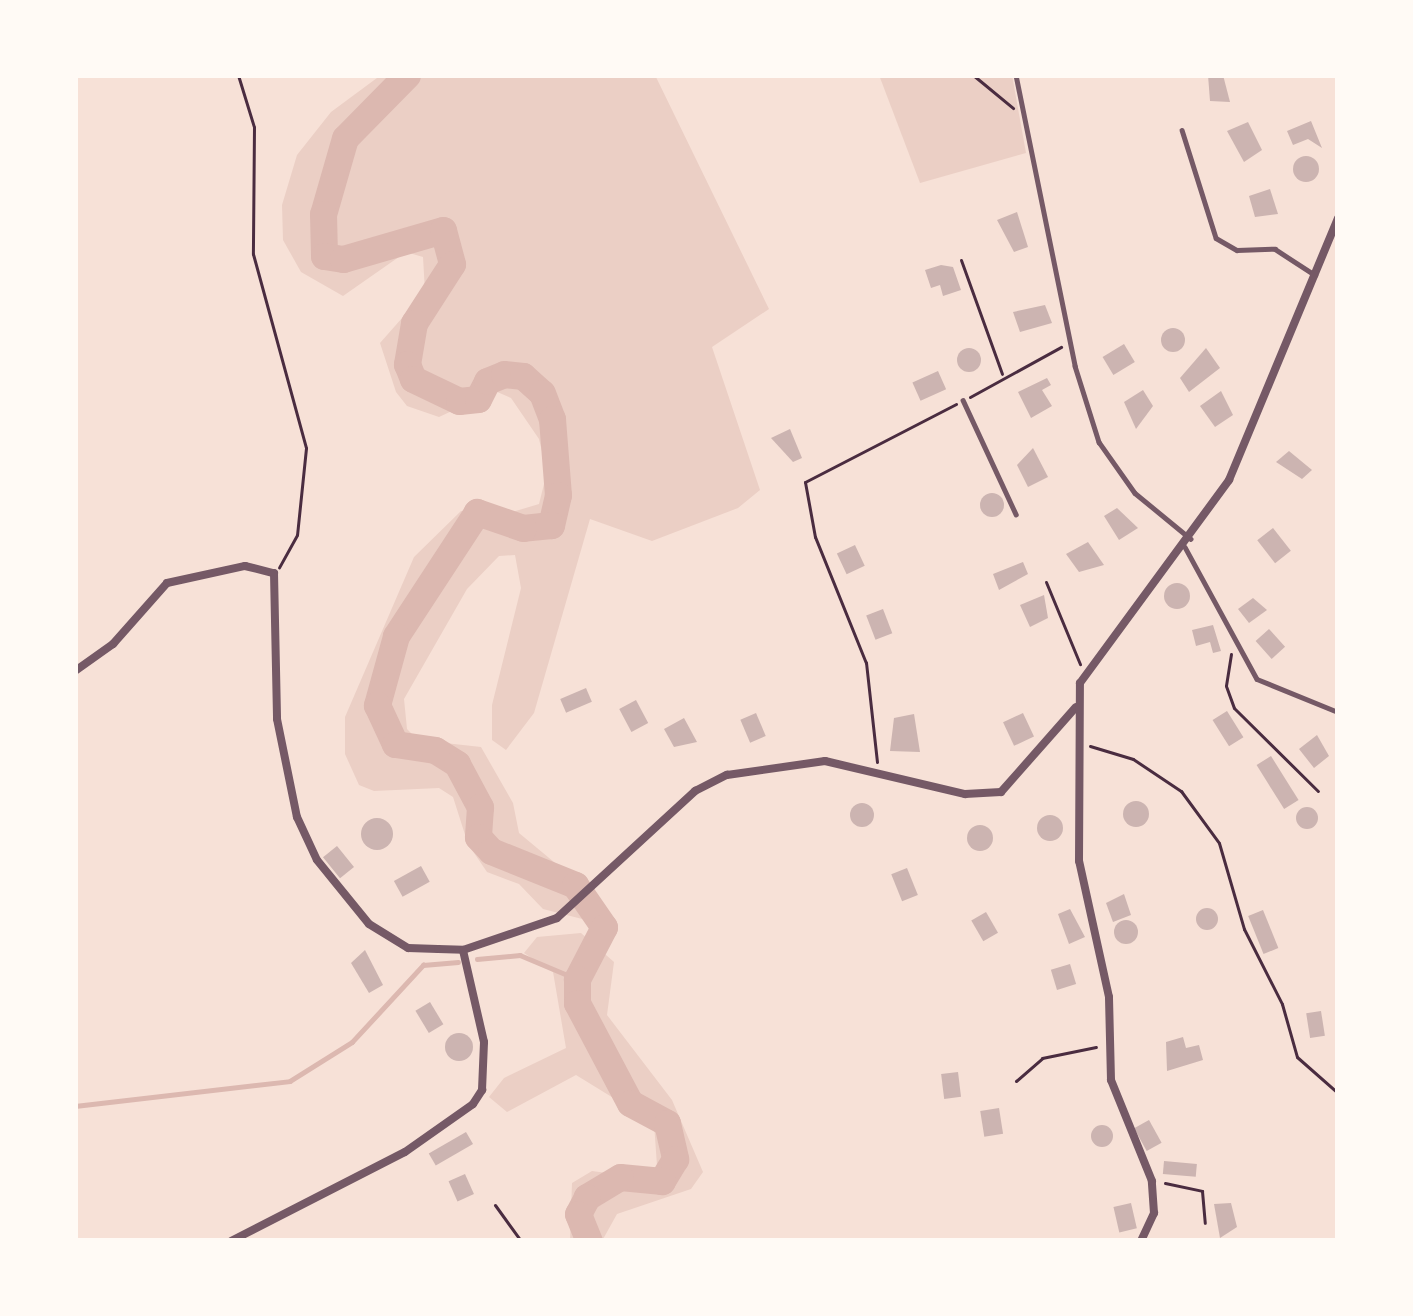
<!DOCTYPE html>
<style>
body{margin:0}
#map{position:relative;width:1413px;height:1316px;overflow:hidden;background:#f7e1d7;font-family:"Playfair Display",serif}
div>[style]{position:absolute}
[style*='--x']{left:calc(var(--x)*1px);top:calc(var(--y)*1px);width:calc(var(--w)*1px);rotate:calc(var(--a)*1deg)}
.green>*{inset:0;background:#ebcfc5}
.stream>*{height:4.5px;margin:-2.25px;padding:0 2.25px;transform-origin:2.25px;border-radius:2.25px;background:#dcb8b0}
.river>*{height:27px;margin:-13.5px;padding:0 13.5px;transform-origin:13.5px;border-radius:13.5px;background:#dcb8b0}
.building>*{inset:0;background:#ccb4b1;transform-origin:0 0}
.round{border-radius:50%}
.path>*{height:3px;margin:-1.5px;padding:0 1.5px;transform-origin:1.5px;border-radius:1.5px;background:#4a2c40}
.service>*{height:4.5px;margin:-2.25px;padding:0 2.25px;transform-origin:2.25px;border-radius:2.25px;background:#755966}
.minor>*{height:8px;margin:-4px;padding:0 4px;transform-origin:4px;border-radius:4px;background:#755966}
span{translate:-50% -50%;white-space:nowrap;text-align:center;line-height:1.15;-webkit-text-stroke:9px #fffaf5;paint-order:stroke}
.frame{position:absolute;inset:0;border:78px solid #fffaf5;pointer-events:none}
</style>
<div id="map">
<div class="green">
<div style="clip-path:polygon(381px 75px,655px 75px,769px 309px,712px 347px,760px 490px,738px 508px,652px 541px,590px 519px,534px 713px,506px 750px,492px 740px,492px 705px,521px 588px,515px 555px,499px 556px,467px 589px,404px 699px,407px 729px,418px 740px,481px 747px,513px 803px,519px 833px,578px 882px,598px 923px,543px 909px,519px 884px,487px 872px,468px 844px,453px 797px,439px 788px,374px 791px,359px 785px,345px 754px,345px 717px,414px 557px,461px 511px,509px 513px,539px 504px,547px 472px,539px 439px,511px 398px,495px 391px,439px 417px,407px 406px,396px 392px,380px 343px,425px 292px,423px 257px,406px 252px,343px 296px,301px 272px,283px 240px,282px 205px,297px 155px,331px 112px)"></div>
<div style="clip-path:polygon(879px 75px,1012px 75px,1026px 153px,920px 183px)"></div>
<div style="clip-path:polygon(581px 933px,614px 962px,607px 1015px,672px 1100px,703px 1172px,691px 1189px,617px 1214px,602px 1241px,570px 1241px,572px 1183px,592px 1171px,658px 1180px,654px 1123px,576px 1075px,507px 1112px,489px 1097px,504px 1078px,566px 1048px,553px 972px,524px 953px,537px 937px)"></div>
</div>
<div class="stream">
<div style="--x:477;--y:959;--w:43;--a:-5.3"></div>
<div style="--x:520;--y:955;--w:62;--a:22.8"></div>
<div style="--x:75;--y:1106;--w:216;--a:-6.6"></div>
<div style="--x:290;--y:1081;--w:73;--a:-32.2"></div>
<div style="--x:352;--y:1042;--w:105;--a:-47.3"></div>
<div style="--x:423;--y:965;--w:35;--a:-5"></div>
</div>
<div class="river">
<div style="--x:407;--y:75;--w:88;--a:134.5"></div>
<div style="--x:345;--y:138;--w:79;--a:106.1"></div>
<div style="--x:323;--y:214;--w:42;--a:88.6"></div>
<div style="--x:324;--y:256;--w:19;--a:9"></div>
<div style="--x:343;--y:259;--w:104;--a:-16.2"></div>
<div style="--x:443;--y:230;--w:35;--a:75"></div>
<div style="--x:452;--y:264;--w:70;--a:122.8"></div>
<div style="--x:414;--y:323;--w:42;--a:99.7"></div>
<div style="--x:407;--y:364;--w:16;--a:68"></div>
<div style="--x:413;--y:379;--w:51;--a:25.6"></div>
<div style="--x:459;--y:401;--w:19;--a:-6"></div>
<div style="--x:478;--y:399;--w:20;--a:-63"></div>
<div style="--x:487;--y:381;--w:18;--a:-22"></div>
<div style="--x:504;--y:374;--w:19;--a:6"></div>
<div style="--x:523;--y:376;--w:25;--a:42"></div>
<div style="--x:542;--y:393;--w:28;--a:69"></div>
<div style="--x:552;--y:419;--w:76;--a:85.5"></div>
<div style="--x:558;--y:495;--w:31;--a:103"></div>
<div style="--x:551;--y:525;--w:28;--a:174"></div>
<div style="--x:523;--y:528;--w:49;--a:-160.8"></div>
<div style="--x:477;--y:512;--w:148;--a:123.2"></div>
<div style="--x:396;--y:636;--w:72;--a:105.4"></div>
<div style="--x:377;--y:705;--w:43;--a:65.2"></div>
<div style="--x:395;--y:744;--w:40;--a:8.5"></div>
<div style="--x:435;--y:750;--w:26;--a:32"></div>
<div style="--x:457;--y:764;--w:49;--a:61.9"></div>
<div style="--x:480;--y:807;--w:30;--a:94"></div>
<div style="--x:478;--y:837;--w:19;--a:47"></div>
<div style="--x:491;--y:851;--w:91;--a:22"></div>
<div style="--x:575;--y:885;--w:51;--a:55.4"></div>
<div style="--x:604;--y:927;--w:59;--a:117.4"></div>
<div style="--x:577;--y:979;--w:24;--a:90"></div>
<div style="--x:577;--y:1003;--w:113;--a:62.1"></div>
<div style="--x:630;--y:1103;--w:42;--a:28.4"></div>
<div style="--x:667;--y:1123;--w:37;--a:77"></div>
<div style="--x:675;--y:1159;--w:26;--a:121"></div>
<div style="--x:662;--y:1181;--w:42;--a:-174.6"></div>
<div style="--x:620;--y:1177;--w:39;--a:149"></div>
<div style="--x:587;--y:1197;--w:19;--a:118"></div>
<div style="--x:578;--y:1214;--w:29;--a:68"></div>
</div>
<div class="building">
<div style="clip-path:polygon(1208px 75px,1223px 75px,1230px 102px,1210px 101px)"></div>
<div style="clip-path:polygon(1311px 121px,1322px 148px,1308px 139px,1293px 145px,1287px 131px)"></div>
<div style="clip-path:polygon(1248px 122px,1262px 150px,1244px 162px,1227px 131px)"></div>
<div class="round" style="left:1293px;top:156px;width:26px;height:26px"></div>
<div style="clip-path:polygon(1270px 189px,1278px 214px,1255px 217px,1249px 196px)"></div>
<div style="clip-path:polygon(1017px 212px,1028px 247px,1014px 252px,997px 220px)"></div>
<div style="clip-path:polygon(941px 265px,953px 267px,961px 290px,943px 296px,940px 285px,931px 288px,925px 270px)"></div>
<div style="clip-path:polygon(1045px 305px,1052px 323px,1020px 332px,1013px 312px)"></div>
<div class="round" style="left:1161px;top:328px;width:24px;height:24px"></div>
<div style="left:1124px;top:344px;width:21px;height:25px;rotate:59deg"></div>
<div class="round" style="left:957px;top:348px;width:24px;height:24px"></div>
<div style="clip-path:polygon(1206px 348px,1220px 368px,1189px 392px,1180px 378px)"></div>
<div style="left:938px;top:371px;width:20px;height:28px;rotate:66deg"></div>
<div style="clip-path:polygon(1047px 378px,1051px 385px,1042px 390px,1052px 406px,1031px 418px,1018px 392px)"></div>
<div style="clip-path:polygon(1143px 390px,1153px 406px,1136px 429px,1124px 402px)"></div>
<div style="clip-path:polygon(1221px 391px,1233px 415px,1215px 427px,1200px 406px)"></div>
<div style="clip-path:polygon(790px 429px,802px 458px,793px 462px,771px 438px)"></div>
<div style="clip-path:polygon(1033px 448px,1048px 477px,1028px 487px,1017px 465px)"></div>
<div style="clip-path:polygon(1289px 451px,1312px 470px,1302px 479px,1276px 462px)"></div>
<div class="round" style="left:980px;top:493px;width:24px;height:24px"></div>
<div style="clip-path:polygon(1117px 508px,1138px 528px,1119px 540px,1104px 516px)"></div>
<div style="left:1273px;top:528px;width:29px;height:20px;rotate:52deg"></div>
<div style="clip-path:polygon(1088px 542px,1104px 565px,1079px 572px,1066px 554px)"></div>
<div style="left:855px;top:545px;width:23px;height:20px;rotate:65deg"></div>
<div style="clip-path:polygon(1023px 562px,1028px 574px,999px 590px,993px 574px)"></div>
<div class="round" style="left:1164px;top:583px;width:26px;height:26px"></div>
<div style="clip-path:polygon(1044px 595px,1048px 618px,1030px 627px,1020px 605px)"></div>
<div style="clip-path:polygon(1253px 598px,1267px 610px,1249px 623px,1238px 609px)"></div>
<div style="left:883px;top:609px;width:26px;height:18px;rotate:69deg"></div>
<div style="clip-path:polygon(1213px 625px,1221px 651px,1213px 653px,1210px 642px,1196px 646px,1192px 630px)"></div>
<div style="left:1269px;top:629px;width:24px;height:18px;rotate:48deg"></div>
<div style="left:586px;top:688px;width:15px;height:28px;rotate:67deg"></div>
<div style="left:636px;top:700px;width:26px;height:19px;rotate:62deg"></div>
<div style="left:1227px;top:711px;width:31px;height:17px;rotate:58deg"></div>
<div style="left:756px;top:713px;width:25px;height:17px;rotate:67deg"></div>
<div style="left:1023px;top:713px;width:26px;height:22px;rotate:65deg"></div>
<div style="clip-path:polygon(914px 714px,920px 752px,890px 751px,894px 718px)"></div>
<div style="clip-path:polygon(684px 718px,697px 742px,674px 747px,664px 729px)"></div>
<div style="clip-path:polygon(1317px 735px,1329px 756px,1314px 768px,1299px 749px)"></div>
<div style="left:1271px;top:756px;width:52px;height:17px;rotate:58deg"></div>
<div class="round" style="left:1123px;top:801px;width:26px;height:26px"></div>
<div class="round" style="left:850px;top:803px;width:24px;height:24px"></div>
<div class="round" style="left:1296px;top:807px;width:22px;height:22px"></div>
<div class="round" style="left:1037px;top:815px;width:26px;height:26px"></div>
<div class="round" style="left:361px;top:818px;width:32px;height:32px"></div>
<div class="round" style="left:967px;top:825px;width:26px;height:26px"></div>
<div style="left:337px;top:846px;width:27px;height:18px;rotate:51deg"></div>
<div style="left:421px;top:866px;width:18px;height:31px;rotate:61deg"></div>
<div style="left:907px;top:868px;width:29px;height:17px;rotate:68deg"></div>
<div style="clip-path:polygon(1124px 894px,1131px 915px,1113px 922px,1106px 903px)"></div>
<div class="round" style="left:1196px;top:908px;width:22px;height:22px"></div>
<div style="clip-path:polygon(1070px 909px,1085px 937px,1069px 944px,1058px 914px)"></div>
<div style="left:1263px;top:910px;width:41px;height:16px;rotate:68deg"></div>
<div style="left:986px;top:912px;width:24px;height:17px;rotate:60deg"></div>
<div class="round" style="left:1114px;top:920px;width:24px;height:24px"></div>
<div style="clip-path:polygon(365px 950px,383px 985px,369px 993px,351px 963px)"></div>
<div style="left:1070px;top:964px;width:21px;height:20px;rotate:73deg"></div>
<div style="left:430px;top:1002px;width:26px;height:17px;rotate:59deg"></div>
<div style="left:1321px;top:1011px;width:25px;height:15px;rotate:81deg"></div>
<div class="round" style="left:445px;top:1033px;width:28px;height:28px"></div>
<div style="clip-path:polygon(1183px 1037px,1186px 1048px,1199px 1045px,1203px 1060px,1167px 1071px,1166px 1042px)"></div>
<div style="left:958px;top:1072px;width:25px;height:17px;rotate:83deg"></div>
<div style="left:999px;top:1108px;width:26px;height:19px;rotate:81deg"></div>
<div style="left:1149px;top:1120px;width:26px;height:17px;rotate:61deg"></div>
<div class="round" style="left:1091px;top:1125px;width:22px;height:22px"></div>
<div style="left:466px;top:1132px;width:14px;height:43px;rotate:60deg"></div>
<div style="left:1164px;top:1161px;width:33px;height:13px;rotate:5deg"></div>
<div style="left:465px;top:1174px;width:22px;height:18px;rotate:66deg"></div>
<div style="left:1131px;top:1203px;width:26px;height:18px;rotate:77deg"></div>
<div style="clip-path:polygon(1231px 1203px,1237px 1227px,1220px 1238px,1214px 1204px)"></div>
</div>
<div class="path">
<div style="--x:238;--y:75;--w:54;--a:72.9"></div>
<div style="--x:254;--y:127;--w:127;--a:90.5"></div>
<div style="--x:253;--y:254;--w:201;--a:74.7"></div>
<div style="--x:306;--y:448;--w:87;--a:95.9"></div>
<div style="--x:297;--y:535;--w:37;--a:119"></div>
<div style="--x:973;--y:75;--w:52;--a:39.5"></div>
<div style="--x:961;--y:260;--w:121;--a:70.2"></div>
<div style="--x:970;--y:397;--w:104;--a:-28.8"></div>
<div style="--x:1046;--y:582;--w:89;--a:67.5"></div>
<div style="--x:1231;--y:654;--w:32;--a:99"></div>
<div style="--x:1226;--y:686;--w:23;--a:70"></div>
<div style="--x:1234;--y:708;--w:118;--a:44.7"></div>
<div style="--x:1090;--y:746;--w:45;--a:16.8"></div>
<div style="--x:1133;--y:759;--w:58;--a:33.7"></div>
<div style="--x:1181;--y:791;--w:64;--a:53.8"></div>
<div style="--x:1219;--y:843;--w:90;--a:73.8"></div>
<div style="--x:1244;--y:929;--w:84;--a:63.1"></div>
<div style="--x:1282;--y:1004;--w:55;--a:74.2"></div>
<div style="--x:1297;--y:1057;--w:55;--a:41.3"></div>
<div style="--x:877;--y:762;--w:100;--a:-96.3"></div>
<div style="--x:866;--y:663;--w:136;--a:-112"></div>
<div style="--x:815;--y:537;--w:56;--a:-100.3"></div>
<div style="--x:805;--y:482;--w:170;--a:-27.3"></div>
<div style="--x:1016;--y:1081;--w:35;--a:-41"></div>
<div style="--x:1042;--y:1058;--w:55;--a:-11.5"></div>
<div style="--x:1165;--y:1183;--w:38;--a:12"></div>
<div style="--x:1202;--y:1191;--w:32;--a:85"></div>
<div style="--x:495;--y:1205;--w:44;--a:54.2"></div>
</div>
<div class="service">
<div style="--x:1016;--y:75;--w:297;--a:78.5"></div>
<div style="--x:1075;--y:366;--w:80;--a:72.5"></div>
<div style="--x:1099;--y:442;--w:62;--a:54.8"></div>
<div style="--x:1135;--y:493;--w:72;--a:39.4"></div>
<div style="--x:1182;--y:130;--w:113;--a:72.5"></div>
<div style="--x:1216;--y:238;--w:24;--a:30"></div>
<div style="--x:1237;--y:250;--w:38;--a:-2"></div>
<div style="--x:1275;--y:249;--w:48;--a:33"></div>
<div style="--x:963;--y:400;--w:126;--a:65.1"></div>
<div style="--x:1185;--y:547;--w:150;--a:61.4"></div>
<div style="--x:1257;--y:679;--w:87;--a:22.2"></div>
</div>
<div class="minor">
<div style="--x:75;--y:671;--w:47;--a:-35.4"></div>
<div style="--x:113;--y:644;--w:81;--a:-48.5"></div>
<div style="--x:167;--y:583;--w:80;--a:-12.3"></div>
<div style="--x:245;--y:566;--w:30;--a:14"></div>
<div style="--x:274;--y:573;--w:146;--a:88.8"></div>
<div style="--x:277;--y:719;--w:100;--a:78.5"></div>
<div style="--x:297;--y:817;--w:47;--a:65.1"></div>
<div style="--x:317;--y:860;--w:82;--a:50.9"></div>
<div style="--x:369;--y:924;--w:46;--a:31.6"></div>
<div style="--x:408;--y:948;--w:30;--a:2"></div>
<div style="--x:438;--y:949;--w:25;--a:2"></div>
<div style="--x:463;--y:950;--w:99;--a:-18.8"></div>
<div style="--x:557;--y:918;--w:188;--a:-42.6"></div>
<div style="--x:695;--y:791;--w:36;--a:-27"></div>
<div style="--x:727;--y:775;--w:99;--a:-8.1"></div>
<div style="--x:825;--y:761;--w:144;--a:13.3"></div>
<div style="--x:965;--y:794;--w:36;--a:-3"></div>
<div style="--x:1001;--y:792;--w:113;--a:-48.6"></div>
<div style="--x:231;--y:1241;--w:195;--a:-27.1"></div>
<div style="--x:405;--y:1152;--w:83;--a:-35.2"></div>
<div style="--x:473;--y:1104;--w:17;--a:-57"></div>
<div style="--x:482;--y:1090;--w:48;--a:-87.6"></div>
<div style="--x:484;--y:1042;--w:94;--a:-102.9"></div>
<div style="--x:1141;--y:1241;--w:31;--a:-65"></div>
<div style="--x:1154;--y:1213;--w:32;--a:-94"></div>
<div style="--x:1152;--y:1181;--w:109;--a:-112.1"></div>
<div style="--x:1111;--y:1080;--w:83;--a:-91.4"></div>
<div style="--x:1109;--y:997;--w:139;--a:-102.4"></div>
<div style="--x:1079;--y:861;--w:178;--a:-89.7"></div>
<div style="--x:1080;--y:683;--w:252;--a:-53.7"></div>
<div style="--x:1229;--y:480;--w:284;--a:-67.4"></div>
</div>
<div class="frame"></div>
</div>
